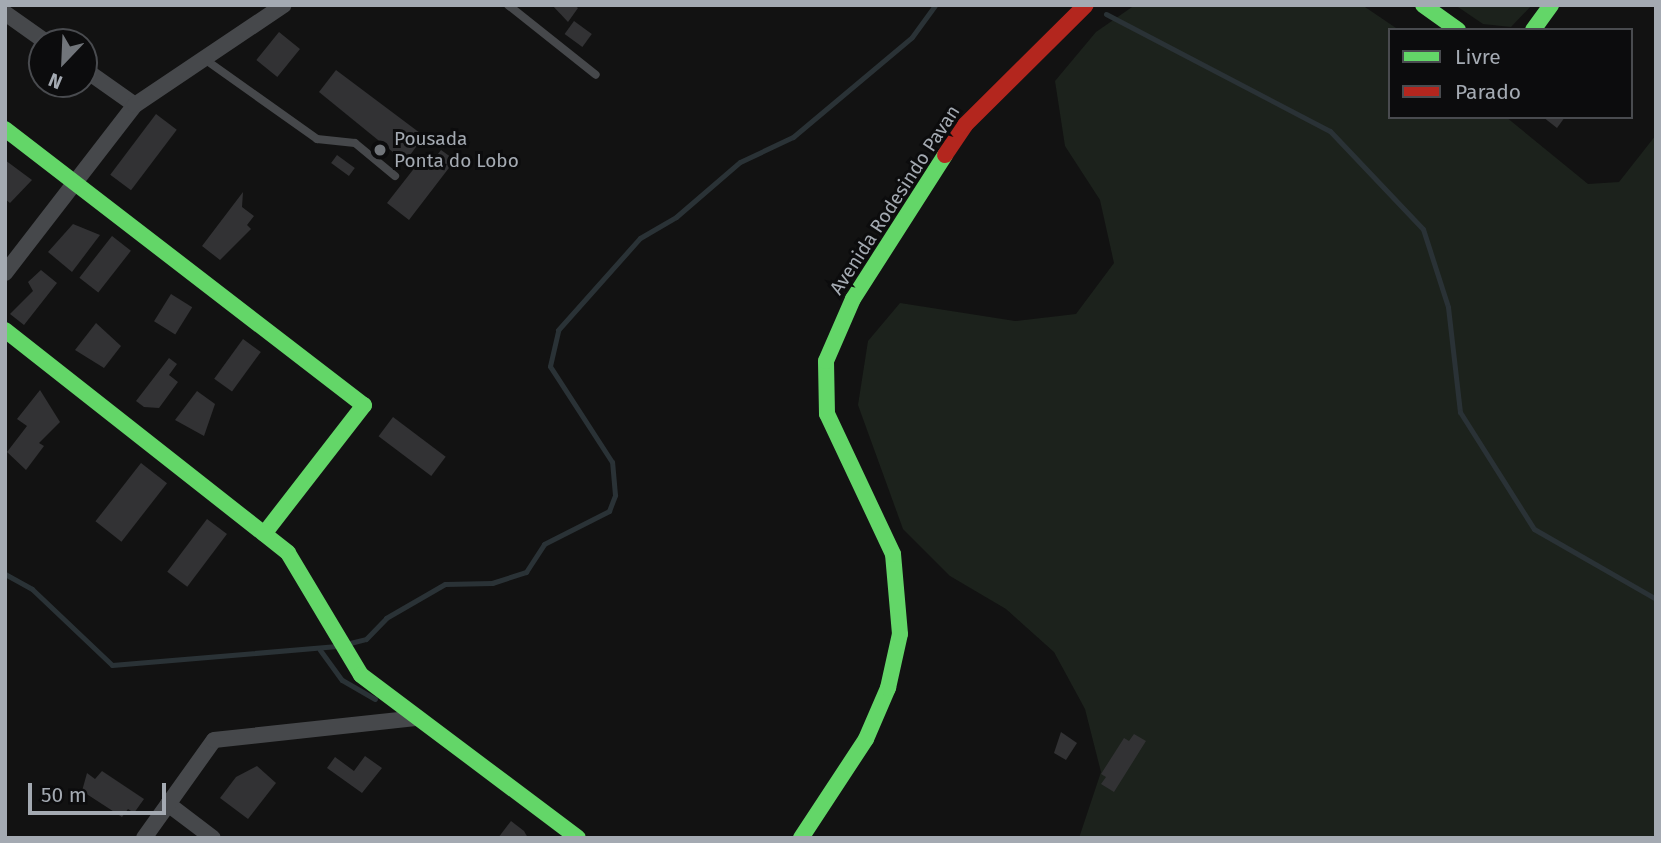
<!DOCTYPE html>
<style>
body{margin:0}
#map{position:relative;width:1661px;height:843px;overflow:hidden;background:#121212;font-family:"Fira Sans",sans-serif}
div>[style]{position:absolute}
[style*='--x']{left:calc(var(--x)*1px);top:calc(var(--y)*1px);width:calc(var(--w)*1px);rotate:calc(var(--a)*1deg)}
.green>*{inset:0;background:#1c221c}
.stream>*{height:5px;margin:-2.5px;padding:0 2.5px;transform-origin:2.5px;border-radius:2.5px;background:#2a3236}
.building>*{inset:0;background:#323234;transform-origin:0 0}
.lane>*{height:8px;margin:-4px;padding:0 4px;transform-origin:4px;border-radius:4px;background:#46484b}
.street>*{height:16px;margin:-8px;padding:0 8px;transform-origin:8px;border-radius:8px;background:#46484b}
.fast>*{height:16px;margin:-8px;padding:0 8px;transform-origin:8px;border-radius:8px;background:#63d668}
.jam>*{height:16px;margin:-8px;padding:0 8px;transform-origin:8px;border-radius:8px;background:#b3261e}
.dots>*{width:19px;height:19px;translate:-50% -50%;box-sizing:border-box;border:4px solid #0c0c0d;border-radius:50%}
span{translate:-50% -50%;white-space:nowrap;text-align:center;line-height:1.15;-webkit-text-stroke:6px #0c0c0d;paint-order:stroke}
.poi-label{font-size:19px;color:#a4aab2}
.left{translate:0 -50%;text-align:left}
.street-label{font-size:19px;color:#a4aab2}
.frame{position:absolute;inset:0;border:7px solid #a4aab2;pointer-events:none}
.legend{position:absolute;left:1388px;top:28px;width:245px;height:91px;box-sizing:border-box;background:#0c0c0d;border:2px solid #494b4f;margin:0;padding:9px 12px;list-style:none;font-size:21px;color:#a4aab2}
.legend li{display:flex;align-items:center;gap:14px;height:35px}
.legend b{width:35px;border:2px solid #494b4f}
.north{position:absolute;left:28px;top:28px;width:70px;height:70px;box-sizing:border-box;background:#0c0c0d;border:2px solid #494b4f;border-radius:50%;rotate:203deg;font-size:19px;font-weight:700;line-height:28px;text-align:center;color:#a4aab2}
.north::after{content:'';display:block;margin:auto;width:24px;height:32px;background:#71757a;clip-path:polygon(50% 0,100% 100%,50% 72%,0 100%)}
.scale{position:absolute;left:28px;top:783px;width:138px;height:32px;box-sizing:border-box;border:4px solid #a4aab2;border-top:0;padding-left:9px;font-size:21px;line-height:24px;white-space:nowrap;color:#a4aab2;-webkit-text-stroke:5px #0c0c0d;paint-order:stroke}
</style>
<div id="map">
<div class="green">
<div style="clip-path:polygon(1135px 5px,1362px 5px,1399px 30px,1390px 30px,1390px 117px,1506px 117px,1588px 184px,1619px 182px,1656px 135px,1656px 838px,1079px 838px,1101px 772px,1085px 709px,1054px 652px,1006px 609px,950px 576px,903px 529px,858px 405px,868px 341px,900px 303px,1015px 321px,1076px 314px,1114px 263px,1100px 200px,1065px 146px,1055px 81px,1096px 32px)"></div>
<div style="clip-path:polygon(1455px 5px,1532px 5px,1511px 27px,1483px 24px)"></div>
</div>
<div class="stream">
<div style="--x:1106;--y:14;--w:253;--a:27.6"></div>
<div style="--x:1330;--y:131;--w:135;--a:46.5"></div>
<div style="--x:1423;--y:229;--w:82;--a:72.2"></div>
<div style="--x:1448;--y:307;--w:106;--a:83.5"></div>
<div style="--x:1460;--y:412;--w:138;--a:57.7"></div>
<div style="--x:1534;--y:529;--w:141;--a:29.8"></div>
<div style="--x:5;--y:574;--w:31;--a:29"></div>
<div style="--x:32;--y:589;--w:110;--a:43.5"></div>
<div style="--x:112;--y:665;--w:226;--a:-4.8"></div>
<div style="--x:350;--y:643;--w:16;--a:-14"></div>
<div style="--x:366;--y:639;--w:29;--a:-46"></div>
<div style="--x:386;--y:618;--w:68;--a:-30"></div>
<div style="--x:445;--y:584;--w:47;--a:-1.2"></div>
<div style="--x:492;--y:583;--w:36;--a:-18"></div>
<div style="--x:526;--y:572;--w:33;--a:-57"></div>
<div style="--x:544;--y:544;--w:73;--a:-26.9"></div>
<div style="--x:609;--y:511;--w:17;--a:-69"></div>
<div style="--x:615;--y:495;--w:33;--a:-95"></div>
<div style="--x:612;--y:462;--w:114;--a:-122.9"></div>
<div style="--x:550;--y:366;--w:37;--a:-77"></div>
<div style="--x:558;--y:330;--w:123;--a:-48.3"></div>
<div style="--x:640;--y:238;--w:42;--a:-30.3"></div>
<div style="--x:676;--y:217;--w:84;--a:-40.7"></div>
<div style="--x:740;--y:162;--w:59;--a:-25.3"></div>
<div style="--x:793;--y:137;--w:155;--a:-40"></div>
<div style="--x:912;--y:37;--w:39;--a:-54"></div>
<div style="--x:320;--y:650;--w:37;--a:54"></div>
<div style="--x:342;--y:680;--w:38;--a:30"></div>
</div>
<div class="building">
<div style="clip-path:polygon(552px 5px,574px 5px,578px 8px,568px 22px)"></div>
<div style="left:574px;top:21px;width:22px;height:16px;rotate:36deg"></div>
<div style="left:279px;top:32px;width:27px;height:36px;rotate:39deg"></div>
<div style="clip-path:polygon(336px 70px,424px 136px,405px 162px,319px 92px)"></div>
<div style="left:156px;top:114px;width:26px;height:76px;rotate:37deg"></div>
<div style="clip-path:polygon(1543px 117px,1565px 117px,1557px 128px)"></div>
<div style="clip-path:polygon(441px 150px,455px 160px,409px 220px,387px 203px,423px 157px,431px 163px)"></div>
<div style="left:337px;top:155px;width:22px;height:10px;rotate:36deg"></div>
<div style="clip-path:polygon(5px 160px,32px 180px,10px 203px,5px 199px)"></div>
<div style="clip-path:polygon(243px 192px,242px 207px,254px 216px,247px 225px,251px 229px,220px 260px,202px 246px)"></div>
<div style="clip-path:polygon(73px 224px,100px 235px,72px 272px,48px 252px)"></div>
<div style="left:112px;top:236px;width:24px;height:53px;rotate:38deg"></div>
<div style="clip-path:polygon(41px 270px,57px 283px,24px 325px,10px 314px,33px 291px,28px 282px)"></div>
<div style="left:171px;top:294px;width:25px;height:32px;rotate:32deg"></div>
<div style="clip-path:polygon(96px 323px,121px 346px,104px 368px,75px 350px)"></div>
<div style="left:243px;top:339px;width:22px;height:49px;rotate:36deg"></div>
<div style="clip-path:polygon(169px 358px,177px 364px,169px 375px,178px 382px,159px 408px,144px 407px,136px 401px)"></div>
<div style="clip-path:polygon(40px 390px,60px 422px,39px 443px,44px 446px,26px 470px,7px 452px,27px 426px,17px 419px)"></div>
<div style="clip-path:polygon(197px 391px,215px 404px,204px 436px,175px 420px)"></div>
<div style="left:393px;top:417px;width:66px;height:24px;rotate:37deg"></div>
<div style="left:141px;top:463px;width:33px;height:74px;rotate:38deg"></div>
<div style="left:207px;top:519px;width:25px;height:66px;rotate:37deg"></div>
<div style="clip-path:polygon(1061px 732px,1077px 743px,1066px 760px,1054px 753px)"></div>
<div style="clip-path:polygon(1134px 734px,1146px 741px,1114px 792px,1101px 784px,1106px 777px,1101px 774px,1124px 738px,1129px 741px)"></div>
<div style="clip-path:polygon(365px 756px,382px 768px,362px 793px,327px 768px,335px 757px,354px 771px)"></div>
<div style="clip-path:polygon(257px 766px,276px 783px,248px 819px,220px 798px,236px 777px)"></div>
<div style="clip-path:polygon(102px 771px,144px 799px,134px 813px,128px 809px,122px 817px,82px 791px,87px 773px,95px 779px)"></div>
<div style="clip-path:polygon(511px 821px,524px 831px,528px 838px,498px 838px)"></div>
</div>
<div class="lane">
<div style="--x:508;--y:5;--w:112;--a:38.5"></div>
<div style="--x:203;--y:58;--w:140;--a:35.4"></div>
<div style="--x:317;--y:139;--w:38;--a:6"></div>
<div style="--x:355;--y:143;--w:52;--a:39.5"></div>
</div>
<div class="street">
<div style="--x:5;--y:13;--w:50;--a:35.3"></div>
<div style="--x:84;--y:69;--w:62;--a:35.2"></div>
<div style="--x:5;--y:273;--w:212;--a:-52.3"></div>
<div style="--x:135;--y:105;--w:179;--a:-33.9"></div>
<div style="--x:168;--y:804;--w:56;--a:37.1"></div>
<div style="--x:144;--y:838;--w:120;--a:-54.5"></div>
<div style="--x:214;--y:740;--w:205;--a:-6.2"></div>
</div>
<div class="fast">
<div style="--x:1423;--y:5;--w:43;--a:35.5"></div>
<div style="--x:1533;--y:30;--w:31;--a:-54"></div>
<div style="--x:5;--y:129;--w:453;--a:37.6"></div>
<div style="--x:364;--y:405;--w:163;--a:127.8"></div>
<div style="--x:5;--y:330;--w:360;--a:38.2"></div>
<div style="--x:288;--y:553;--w:142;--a:59.1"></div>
<div style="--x:361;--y:675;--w:271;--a:36.9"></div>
<div style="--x:801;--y:838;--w:118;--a:-56.7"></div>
<div style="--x:866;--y:739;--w:56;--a:-66.7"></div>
<div style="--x:888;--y:688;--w:55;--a:-77.5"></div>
<div style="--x:900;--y:634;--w:80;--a:-95"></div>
<div style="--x:893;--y:554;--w:155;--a:-115.2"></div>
<div style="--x:827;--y:414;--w:53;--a:-91.1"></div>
<div style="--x:826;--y:361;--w:68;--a:-66.5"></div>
<div style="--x:853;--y:299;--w:171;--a:-57.4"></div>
</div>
<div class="jam">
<div style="--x:945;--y:155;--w:36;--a:-56"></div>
<div style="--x:965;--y:125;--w:170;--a:-44.8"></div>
</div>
<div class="dots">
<div style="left:380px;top:150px;background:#71757a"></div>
</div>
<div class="poi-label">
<span class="left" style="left:394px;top:150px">Pousada<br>Ponta do Lobo</span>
</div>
<div class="street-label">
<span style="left:895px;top:200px;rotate:-57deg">Avenida Rodesindo Pavan</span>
</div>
<div class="frame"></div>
<ul class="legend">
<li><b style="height:9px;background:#63d668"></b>Livre</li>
<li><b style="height:9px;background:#b3261e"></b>Parado</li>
</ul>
<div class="north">N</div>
<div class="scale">50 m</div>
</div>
